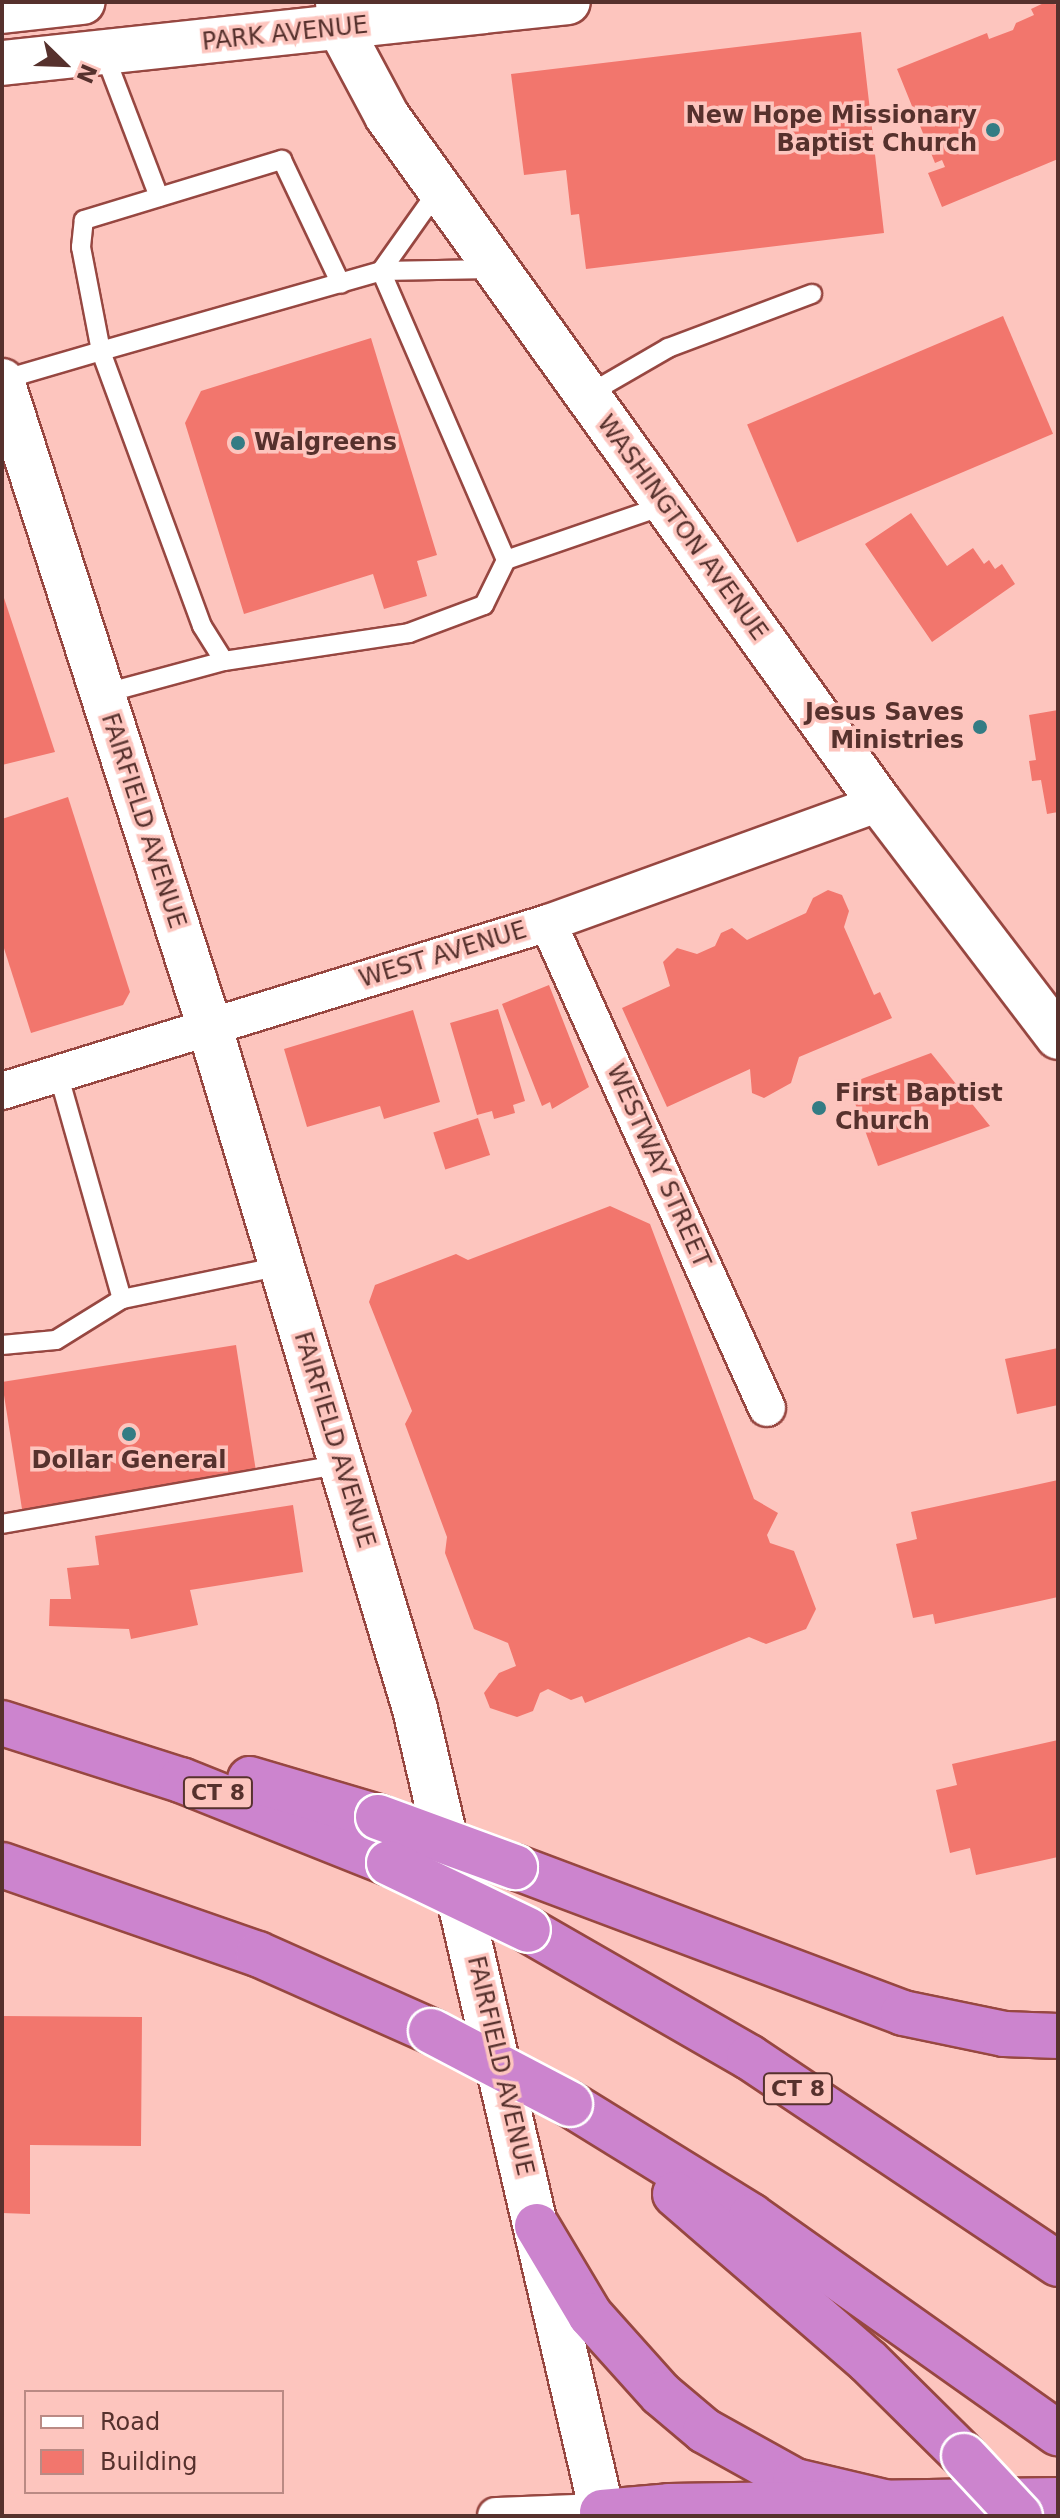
<!DOCTYPE html>
<style>
body{margin:0}
#map{position:relative;width:1060px;height:2518px;overflow:hidden;background:#fdc5be;font-family:"DejaVu Sans",sans-serif}
div>[style]{position:absolute}
[style*='--x']{left:calc(var(--x)*1px);top:calc(var(--y)*1px);width:calc(var(--w)*1px);rotate:calc(var(--a)*1deg)}
.building>*{inset:0;background:#f2766d;transform-origin:0 0}
.roads{filter:drop-shadow(2px 0 #974741) drop-shadow(-2px 0 #974741) drop-shadow(0 2px #974741) drop-shadow(0 -2px #974741)}
.lane>*{height:18px;margin:-9px;padding:0 9px;transform-origin:9px;border-radius:9px;background:#fff}
.street>*{height:36px;margin:-18px;padding:0 18px;transform-origin:18px;border-radius:18px;background:#fff}
.secondary>*{height:44px;margin:-22px;padding:0 22px;transform-origin:22px;border-radius:22px;background:#fff}
.highway>*{height:44px;margin:-22px;padding:0 22px;transform-origin:22px;border-radius:22px;background:#cc84ce}
.bridges{filter:drop-shadow(2px 0 #fff) drop-shadow(-2px 0 #fff) drop-shadow(0 2px #fff) drop-shadow(0 -2px #fff)}
.highway-bridge>*{height:44px;margin:-22px;padding:0 22px;transform-origin:22px;border-radius:22px;background:#cc84ce}
.dots>*{width:22px;height:22px;translate:-50% -50%;box-sizing:border-box;border:4px solid #fdc5be;border-radius:50%}
span{translate:-50% -50%;white-space:nowrap;text-align:center;line-height:1.15;-webkit-text-stroke:7px #fdc5be;paint-order:stroke}
.shield-label span{padding:2px 6px;background:#fdc5be;border:2px solid;border-radius:6px;-webkit-text-stroke-width:0}
.shield-label{font-size:22px;color:#56312d;font-weight:700}
.street-label{font-size:24px;color:#56312d}
.poi-label{font-size:24px;color:#56312d;font-weight:700}
.right{translate:-100% -50%;text-align:right}
.left{translate:0 -50%;text-align:left}
.frame{position:absolute;inset:0;border:4px solid #56312d;pointer-events:none}
.legend{position:absolute;left:24px;top:2390px;width:260px;height:104px;box-sizing:border-box;background:#fdc5be;border:2px solid #ba8a84;margin:0;padding:10px 14px;list-style:none;font-size:24px;color:#56312d}
.legend li{display:flex;align-items:center;gap:16px;height:40px}
.legend b{width:40px;border:2px solid #ba8a84}
.north{position:absolute;left:24px;top:24px;width:80px;height:80px;-webkit-text-stroke:6px #fdc5be;paint-order:stroke;rotate:113deg;font-size:22px;font-weight:700;line-height:32px;text-align:center;color:#56312d}
.north::after{content:'';display:block;margin:auto;width:28px;height:36px;background:#56312d;clip-path:polygon(50% 0,100% 100%,50% 72%,0 100%)}
</style>
<div id="map">
<div class="building">
<div style="clip-path:polygon(1046px 2px,1058px 5px,1058px 159px,942px 207px,928px 173px,945px 167px,942px 160px,935px 163px,897px 69px,987px 33px,989px 39px,1013px 30px,1016px 23px,1034px 15px,1031px 9px)"></div>
<div style="clip-path:polygon(861px 32px,884px 233px,586px 269px,579px 214px,571px 215px,566px 170px,524px 175px,511px 74px)"></div>
<div style="left:1003px;top:316px;width:128px;height:278px;rotate:67deg"></div>
<div style="clip-path:polygon(371px 338px,437px 555px,417px 561px,427px 596px,384px 609px,373px 574px,244px 614px,185px 423px,201px 391px)"></div>
<div style="clip-path:polygon(911px 513px,947px 566px,973px 548px,984px 564px,989px 560px,995px 569px,1002px 564px,1015px 584px,932px 642px,865px 544px)"></div>
<div style="clip-path:polygon(2px 592px,55px 752px,2px 765px)"></div>
<div style="clip-path:polygon(1058px 710px,1058px 812px,1047px 814px,1041px 780px,1032px 781px,1029px 761px,1036px 760px,1029px 715px)"></div>
<div style="clip-path:polygon(68px 797px,130px 992px,123px 1005px,31px 1033px,2px 942px,2px 819px)"></div>
<div style="clip-path:polygon(828px 890px,842px 895px,849px 911px,844px 927px,874px 995px,880px 992px,892px 1018px,799px 1057px,791px 1083px,764px 1098px,752px 1093px,750px 1069px,667px 1107px,622px 1008px,670px 986px,663px 962px,677px 948px,697px 954px,715px 946px,721px 933px,732px 928px,747px 940px,806px 913px,813px 898px)"></div>
<div style="clip-path:polygon(549px 985px,589px 1087px,552px 1109px,550px 1102px,542px 1106px,502px 1004px)"></div>
<div style="clip-path:polygon(498px 1009px,525px 1101px,513px 1105px,515px 1113px,494px 1119px,492px 1111px,477px 1115px,450px 1023px)"></div>
<div style="clip-path:polygon(413px 1010px,440px 1102px,384px 1119px,380px 1106px,307px 1127px,284px 1049px)"></div>
<div style="clip-path:polygon(931px 1053px,990px 1126px,878px 1166px,848px 1084px)"></div>
<div style="left:478px;top:1118px;width:39px;height:47px;rotate:72deg"></div>
<div style="clip-path:polygon(610px 1206px,650px 1224px,754px 1499px,778px 1513px,767px 1535px,770px 1543px,794px 1551px,816px 1609px,806px 1629px,766px 1644px,749px 1637px,585px 1703px,582px 1696px,571px 1700px,548px 1689px,540px 1693px,533px 1711px,517px 1717px,490px 1708px,484px 1693px,499px 1673px,516px 1666px,508px 1643px,474px 1629px,445px 1553px,447px 1537px,405px 1424px,412px 1411px,369px 1302px,375px 1285px,456px 1254px,468px 1260px)"></div>
<div style="left:236px;top:1345px;width:133px;height:237px;rotate:81deg"></div>
<div style="clip-path:polygon(1058px 1348px,1058px 1405px,1017px 1414px,1005px 1359px)"></div>
<div style="clip-path:polygon(1058px 1480px,1058px 1597px,935px 1624px,933px 1614px,913px 1618px,896px 1544px,917px 1539px,911px 1512px)"></div>
<div style="clip-path:polygon(293px 1505px,303px 1572px,190px 1590px,198px 1625px,131px 1639px,129px 1629px,49px 1626px,50px 1599px,71px 1599px,67px 1568px,99px 1565px,95px 1536px)"></div>
<div style="clip-path:polygon(1058px 1740px,1058px 1857px,976px 1875px,970px 1848px,950px 1853px,936px 1790px,957px 1785px,952px 1764px)"></div>
<div style="clip-path:polygon(2px 2016px,142px 2017px,141px 2146px,30px 2145px,30px 2214px,2px 2213px)"></div>
</div>
<div class="roads">
<div class="lane">
<div style="--x:104;--y:53;--w:154;--a:69.1"></div>
<div style="--x:381;--y:271;--w:315;--a:66.6"></div>
<div style="--x:381;--y:271;--w:100;--a:-54.7"></div>
<div style="--x:2;--y:380;--w:103;--a:-16.3"></div>
<div style="--x:101;--y:351;--w:106;--a:-100.9"></div>
<div style="--x:81;--y:247;--w:27;--a:-84"></div>
<div style="--x:84;--y:220;--w:207;--a:-16.9"></div>
<div style="--x:282;--y:160;--w:137;--a:64.6"></div>
<div style="--x:587;--y:395;--w:94;--a:-30.1"></div>
<div style="--x:668;--y:348;--w:154;--a:-20.6"></div>
<div style="--x:224;--y:661;--w:41;--a:-122.2"></div>
<div style="--x:202;--y:626;--w:293;--a:-110.2"></div>
<div style="--x:101;--y:351;--w:291;--a:-15.9"></div>
<div style="--x:381;--y:271;--w:112;--a:-1"></div>
<div style="--x:102;--y:694;--w:126;--a:-15.1"></div>
<div style="--x:224;--y:661;--w:187;--a:-8.6"></div>
<div style="--x:409;--y:633;--w:80;--a:-20.5"></div>
<div style="--x:484;--y:605;--w:50;--a:-63.9"></div>
<div style="--x:506;--y:560;--w:169;--a:-19"></div>
<div style="--x:58;--y:1073;--w:235;--a:74.2"></div>
<div style="--x:122;--y:1299;--w:163;--a:-11.7"></div>
<div style="--x:2;--y:1345;--w:54;--a:-5.3"></div>
<div style="--x:56;--y:1340;--w:78;--a:-31.8"></div>
<div style="--x:2;--y:1524;--w:345;--a:-10"></div>
</div>
<div class="street">
<div style="--x:548;--y:923;--w:532;--a:65.7"></div>
<div style="--x:2;--y:1091;--w:571;--a:-17.1"></div>
<div style="--x:548;--y:923;--w:353;--a:-19.9"></div>
<div style="--x:496;--y:2516;--w:106;--a:-2.2"></div>
</div>
<div class="secondary">
<div style="--x:338;--y:2;--w:26;--a:86"></div>
<div style="--x:340;--y:28;--w:100;--a:61.9"></div>
<div style="--x:387;--y:116;--w:846;--a:54.34"></div>
<div style="--x:880;--y:803;--w:294;--a:52.7"></div>
<div style="--x:2;--y:11;--w:81;--a:-6.4"></div>
<div style="--x:2;--y:63;--w:569;--a:-6.15"></div>
<div style="--x:2;--y:381;--w:676;--a:72.18"></div>
<div style="--x:209;--y:1025;--w:714;--a:73.24"></div>
<div style="--x:415;--y:1709;--w:829;--a:76.89"></div>
</div>
<div class="highway">
<div style="--x:2;--y:1723;--w:188;--a:17.7"></div>
<div style="--x:181;--y:1780;--w:224;--a:21.8"></div>
<div style="--x:250;--y:1779;--w:134;--a:16.5"></div>
<div style="--x:2;--y:1865;--w:271;--a:19.2"></div>
<div style="--x:258;--y:1954;--w:189;--a:24"></div>
<div style="--x:515;--y:1867;--w:415;--a:20.6"></div>
<div style="--x:903;--y:2013;--w:103;--a:11.7"></div>
<div style="--x:1004;--y:2034;--w:54;--a:2.1"></div>
<div style="--x:528;--y:1930;--w:255;--a:29.9"></div>
<div style="--x:749;--y:2057;--w:372;--a:33.8"></div>
<div style="--x:570;--y:2104;--w:213;--a:31.7"></div>
<div style="--x:751;--y:2216;--w:376;--a:35.3"></div>
<div style="--x:675;--y:2194;--w:255;--a:40.9"></div>
<div style="--x:868;--y:2361;--w:135;--a:44.7"></div>
<div style="--x:537;--y:2226;--w:104;--a:59.2"></div>
<div style="--x:590;--y:2315;--w:106;--a:48.1"></div>
<div style="--x:661;--y:2394;--w:57;--a:40.1"></div>
<div style="--x:705;--y:2431;--w:103;--a:29.1"></div>
<div style="--x:795;--y:2481;--w:100;--a:13.3"></div>
<div style="--x:602;--y:2512;--w:67;--a:-5.1"></div>
<div style="--x:669;--y:2506;--w:389;--a:-0.9"></div>
</div>
</div>
<div class="bridges">
<div class="highway-bridge">
<div style="--x:378;--y:1817;--w:146;--a:20.1"></div>
<div style="--x:389;--y:1863;--w:154;--a:25.7"></div>
<div style="--x:431;--y:2031;--w:157;--a:27.7"></div>
<div style="--x:964;--y:2456;--w:82;--a:47"></div>
</div>
</div>
<div class="dots">
<div style="left:993px;top:130px;background:#347c84"></div>
<div style="left:238px;top:443px;background:#347c84"></div>
<div style="left:980px;top:727px;background:#347c84"></div>
<div style="left:819px;top:1108px;background:#347c84"></div>
<div style="left:129px;top:1434px;background:#347c84"></div>
</div>
<div class="shield-label">
<span style="left:218px;top:1793px">CT 8</span>
<span style="left:798px;top:2089px">CT 8</span>
</div>
<div class="street-label">
<span style="left:285px;top:34px;rotate:-6deg">PARK AVENUE</span>
<span style="left:682px;top:528px;rotate:54deg">WASHINGTON AVENUE</span>
<span style="left:143px;top:821px;rotate:72deg">FAIRFIELD AVENUE</span>
<span style="left:443px;top:955px;rotate:-17deg">WEST AVENUE</span>
<span style="left:658px;top:1166px;rotate:66deg">WESTWAY STREET</span>
<span style="left:334px;top:1440px;rotate:73deg">FAIRFIELD AVENUE</span>
<span style="left:500px;top:2066px;rotate:77deg">FAIRFIELD AVENUE</span>
</div>
<div class="poi-label">
<span class="right" style="left:977px;top:130px">New Hope Missionary<br>Baptist Church</span>
<span class="left" style="left:254px;top:443px">Walgreens</span>
<span class="right" style="left:964px;top:727px">Jesus Saves<br>Ministries</span>
<span class="left" style="left:835px;top:1108px">First Baptist<br>Church</span>
<span style="left:129px;top:1461px">Dollar General</span>
</div>
<div class="frame"></div>
<ul class="legend">
<li><b style="height:10px;background:#fff"></b>Road</li>
<li><b style="height:22px;background:#f2766d"></b>Building</li>
</ul>
<div class="north">N</div>
</div>
